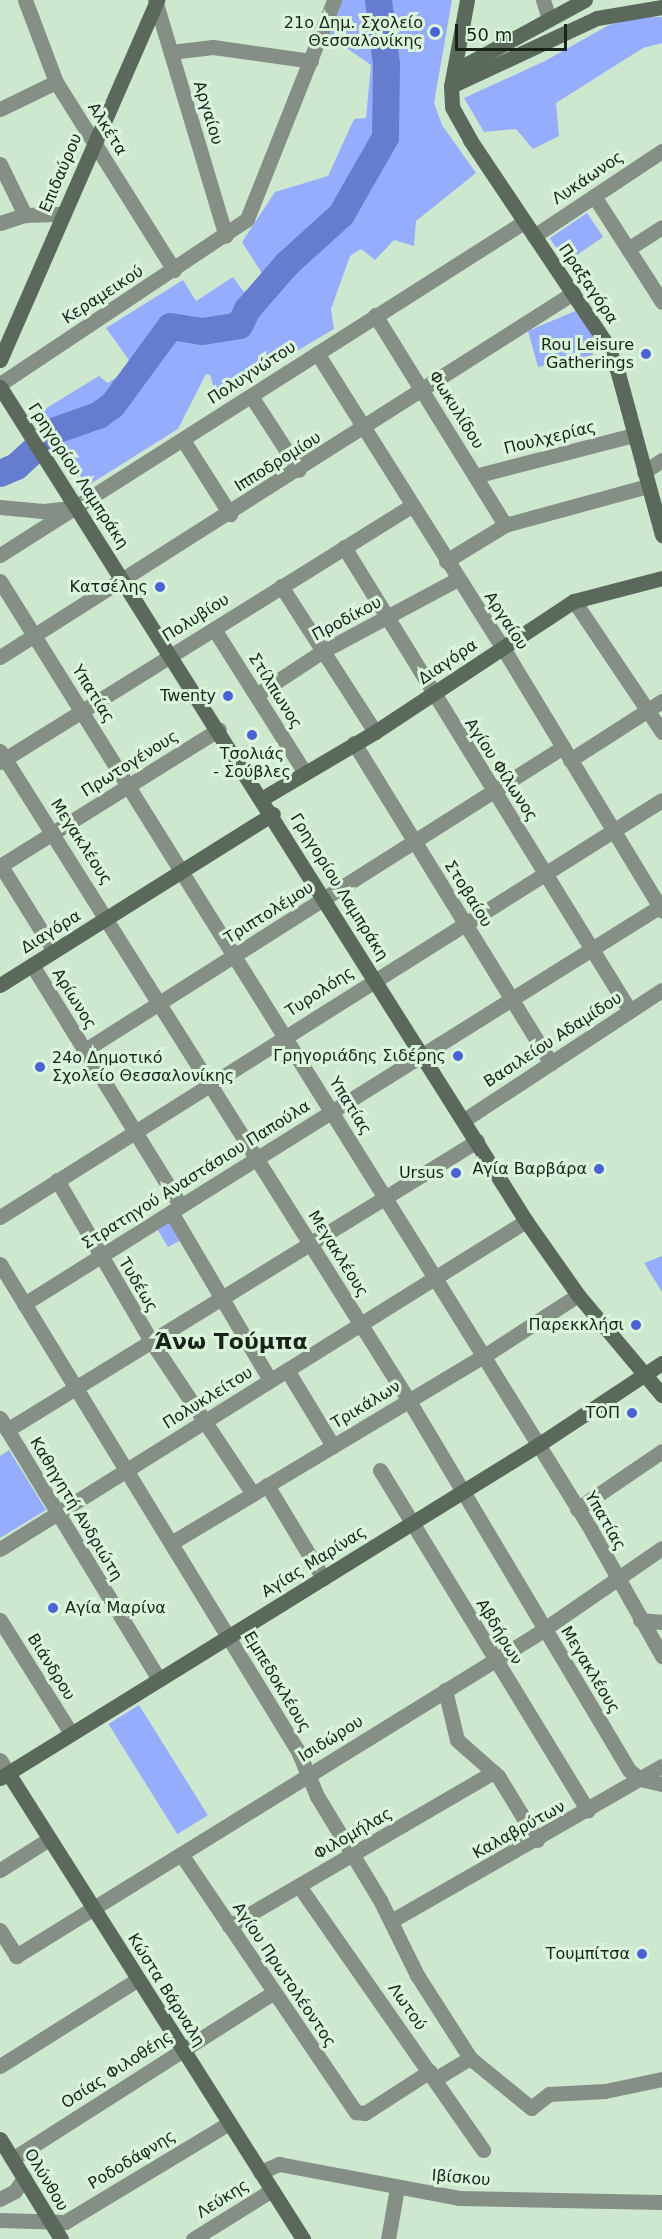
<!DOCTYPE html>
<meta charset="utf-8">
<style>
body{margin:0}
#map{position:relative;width:662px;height:2239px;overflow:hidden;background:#cee8d0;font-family:"DejaVu Sans",sans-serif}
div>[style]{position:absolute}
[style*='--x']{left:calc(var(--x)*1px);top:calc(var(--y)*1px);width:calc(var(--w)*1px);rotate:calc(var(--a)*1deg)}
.green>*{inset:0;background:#96adfd;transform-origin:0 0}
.river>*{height:27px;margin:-13.5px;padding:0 13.5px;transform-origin:13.5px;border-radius:13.5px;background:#667ccf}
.street>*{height:15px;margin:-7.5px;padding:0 7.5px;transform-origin:7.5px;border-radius:7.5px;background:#858f85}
.secondary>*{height:15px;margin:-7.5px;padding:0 7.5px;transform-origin:7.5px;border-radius:7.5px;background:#5a695b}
.dots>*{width:16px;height:16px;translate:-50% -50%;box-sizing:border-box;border:3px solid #dbf5dd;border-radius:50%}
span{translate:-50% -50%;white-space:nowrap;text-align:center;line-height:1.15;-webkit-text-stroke:6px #dbf5dd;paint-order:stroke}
.poi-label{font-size:16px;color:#19231a}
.right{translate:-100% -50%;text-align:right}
.left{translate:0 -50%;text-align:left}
.street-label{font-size:16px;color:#19231a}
.district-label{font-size:22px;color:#19231a;font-weight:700}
.scale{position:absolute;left:455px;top:24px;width:112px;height:27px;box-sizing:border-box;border:3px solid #19231a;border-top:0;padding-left:8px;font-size:18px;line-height:21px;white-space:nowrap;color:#19231a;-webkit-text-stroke:4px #dbf5dd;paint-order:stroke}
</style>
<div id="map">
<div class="green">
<div style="clip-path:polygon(339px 0,452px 0,434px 103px,442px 125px,476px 173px,416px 221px,414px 246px,394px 240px,375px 260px,361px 249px,350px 256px,331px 309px,334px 329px,217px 398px,210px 375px,206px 374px,178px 429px,87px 486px,40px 412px,99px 376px,108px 383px,130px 368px,129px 360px,106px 328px,183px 280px,196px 301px,233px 277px,244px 292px,265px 278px,242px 242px,275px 192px,328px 176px,354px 119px,366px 118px,371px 65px,329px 36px)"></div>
<div style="clip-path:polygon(639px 17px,662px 17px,662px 43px,643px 48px,556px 103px,559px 136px,533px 149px,516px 129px,484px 132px,464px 98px,545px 61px,609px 25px)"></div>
<div style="left:587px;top:213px;width:29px;height:45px;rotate:56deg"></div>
<div style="clip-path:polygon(580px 309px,592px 334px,593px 355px,538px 367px,528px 331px)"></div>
<div style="clip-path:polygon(170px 1216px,183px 1239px,168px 1247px,156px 1227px)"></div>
<div style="clip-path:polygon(662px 1256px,662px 1292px,644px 1263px)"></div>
<div style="clip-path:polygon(9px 1450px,46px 1510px,0 1538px,0 1456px)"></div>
<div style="left:139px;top:1705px;width:130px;height:36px;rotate:58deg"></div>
</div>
<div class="river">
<div style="--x:0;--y:473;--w:17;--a:-24"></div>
<div style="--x:16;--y:466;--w:53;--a:-42.7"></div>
<div style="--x:55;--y:430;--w:46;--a:-19.2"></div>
<div style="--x:98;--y:415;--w:17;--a:-36"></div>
<div style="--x:112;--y:405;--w:98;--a:-53.7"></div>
<div style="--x:170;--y:326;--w:32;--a:9"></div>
<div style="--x:202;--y:331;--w:37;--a:-9"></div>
<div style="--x:239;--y:325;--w:18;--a:-63"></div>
<div style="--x:247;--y:309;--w:61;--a:-49"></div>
<div style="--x:287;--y:263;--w:73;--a:-42.2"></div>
<div style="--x:341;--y:214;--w:89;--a:-60.3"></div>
<div style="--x:385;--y:137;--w:73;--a:-89.2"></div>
<div style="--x:386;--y:64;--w:64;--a:-97.1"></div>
</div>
<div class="street">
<div style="--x:25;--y:0;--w:88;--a:69.3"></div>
<div style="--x:56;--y:82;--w:222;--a:57.9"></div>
<div style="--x:155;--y:0;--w:246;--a:73.3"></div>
<div style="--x:543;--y:0;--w:19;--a:72"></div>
<div style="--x:171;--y:52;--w:42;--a:-6.8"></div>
<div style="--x:213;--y:47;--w:99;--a:8.1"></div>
<div style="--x:0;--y:109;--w:62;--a:-25.7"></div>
<div style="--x:0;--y:164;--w:57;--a:63.9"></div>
<div style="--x:594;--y:196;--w:126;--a:57.3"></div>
<div style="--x:0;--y:223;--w:26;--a:-18"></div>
<div style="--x:25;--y:215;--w:38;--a:-2"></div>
<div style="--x:534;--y:236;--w:154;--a:-33.6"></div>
<div style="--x:628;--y:249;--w:40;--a:-32.9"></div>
<div style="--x:375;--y:315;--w:247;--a:58.2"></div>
<div style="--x:317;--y:353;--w:349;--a:57.8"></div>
<div style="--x:503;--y:648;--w:307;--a:58.8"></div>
<div style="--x:0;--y:384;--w:297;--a:-33.7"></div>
<div style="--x:247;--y:219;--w:236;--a:-68.3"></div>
<div style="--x:251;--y:396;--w:88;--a:57"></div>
<div style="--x:183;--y:440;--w:88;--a:57.6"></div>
<div style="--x:644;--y:472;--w:22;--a:-34"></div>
<div style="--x:475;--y:476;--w:164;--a:-14.5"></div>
<div style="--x:0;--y:507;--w:43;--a:5.3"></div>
<div style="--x:43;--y:511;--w:28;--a:-6"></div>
<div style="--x:344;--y:547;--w:545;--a:58.35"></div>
<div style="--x:0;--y:555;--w:621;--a:-32.44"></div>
<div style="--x:446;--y:561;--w:69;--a:-31.4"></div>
<div style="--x:505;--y:525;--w:148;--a:-15.3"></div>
<div style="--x:0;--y:581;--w:822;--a:58.03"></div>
<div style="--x:435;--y:1278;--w:296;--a:58.2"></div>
<div style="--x:591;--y:1530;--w:145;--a:60.6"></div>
<div style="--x:281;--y:586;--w:174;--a:57.2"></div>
<div style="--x:574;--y:601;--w:158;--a:56.1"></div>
<div style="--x:214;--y:629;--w:170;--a:57.7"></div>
<div style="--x:0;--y:657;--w:679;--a:-32.43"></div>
<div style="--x:256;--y:695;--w:80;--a:-33.3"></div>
<div style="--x:323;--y:651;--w:153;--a:-28.1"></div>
<div style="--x:354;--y:743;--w:376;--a:58.4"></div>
<div style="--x:0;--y:751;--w:768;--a:57.82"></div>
<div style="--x:409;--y:1401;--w:430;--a:59.2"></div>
<div style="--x:629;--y:1770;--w:14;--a:39"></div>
<div style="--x:640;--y:1779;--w:23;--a:13"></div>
<div style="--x:570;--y:760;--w:109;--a:-32.7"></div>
<div style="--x:0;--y:762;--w:484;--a:-31.9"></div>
<div style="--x:0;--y:866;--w:258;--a:-32"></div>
<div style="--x:1;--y:866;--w:100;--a:58.1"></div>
<div style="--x:32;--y:965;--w:283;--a:58.3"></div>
<div style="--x:85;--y:1050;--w:566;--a:-32.37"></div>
<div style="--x:464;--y:1120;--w:237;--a:-33.3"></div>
<div style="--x:57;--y:1180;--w:186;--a:59.7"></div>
<div style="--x:151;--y:1341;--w:184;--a:56.3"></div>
<div style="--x:171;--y:1212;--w:195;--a:59.5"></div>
<div style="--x:0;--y:1217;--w:782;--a:-32.21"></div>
<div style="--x:0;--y:1264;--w:571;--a:58.54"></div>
<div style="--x:298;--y:1751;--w:49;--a:67.1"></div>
<div style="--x:317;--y:1796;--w:122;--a:58.8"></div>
<div style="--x:380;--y:1900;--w:84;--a:63.7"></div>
<div style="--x:417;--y:1975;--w:98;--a:57.4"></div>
<div style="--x:470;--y:2058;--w:79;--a:39.3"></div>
<div style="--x:531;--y:2108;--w:23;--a:-38"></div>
<div style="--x:549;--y:2094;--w:56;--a:-3.1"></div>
<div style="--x:605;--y:2091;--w:58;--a:-11.9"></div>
<div style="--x:24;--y:1304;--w:752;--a:-32.02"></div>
<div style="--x:287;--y:1370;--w:89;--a:58.8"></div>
<div style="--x:0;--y:1418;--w:306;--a:58.7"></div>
<div style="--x:7;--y:1430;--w:552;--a:-31.59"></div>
<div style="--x:380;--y:1470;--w:399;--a:58.6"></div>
<div style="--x:267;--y:1485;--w:109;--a:58.9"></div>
<div style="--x:577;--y:1509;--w:103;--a:-34.3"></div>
<div style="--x:171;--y:1543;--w:365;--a:-30.9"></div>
<div style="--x:484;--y:1356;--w:112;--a:-33"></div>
<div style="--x:0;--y:1549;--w:620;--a:-31.95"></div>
<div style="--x:0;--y:1620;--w:133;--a:57.9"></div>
<div style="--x:640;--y:1620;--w:22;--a:5"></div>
<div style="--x:445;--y:1690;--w:51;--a:76.5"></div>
<div style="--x:457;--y:1740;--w:55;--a:41.3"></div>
<div style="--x:498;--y:1776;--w:75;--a:58.6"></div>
<div style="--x:0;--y:1760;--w:15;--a:58"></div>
<div style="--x:181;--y:1854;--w:312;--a:55.9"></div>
<div style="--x:356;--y:2112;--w:9;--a:6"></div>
<div style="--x:365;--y:2113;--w:77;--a:-32.9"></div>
<div style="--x:0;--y:1870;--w:58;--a:-32.3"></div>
<div style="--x:299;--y:1886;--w:322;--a:55.1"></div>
<div style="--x:391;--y:1921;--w:312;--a:-29.8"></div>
<div style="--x:229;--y:1926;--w:306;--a:-30.2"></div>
<div style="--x:0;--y:1930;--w:31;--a:58"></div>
<div style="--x:16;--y:1956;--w:609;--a:-31.71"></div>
<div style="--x:534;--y:1636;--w:155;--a:-34.5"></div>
<div style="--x:0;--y:2066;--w:163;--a:-32.2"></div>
<div style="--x:435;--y:2079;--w:41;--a:-31"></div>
<div style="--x:12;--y:2159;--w:309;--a:-32.5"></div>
<div style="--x:260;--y:2172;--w:21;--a:-23"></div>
<div style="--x:279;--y:2164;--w:183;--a:10.7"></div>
<div style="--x:459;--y:2198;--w:203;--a:1.1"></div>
<div style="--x:0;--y:2199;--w:17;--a:-28"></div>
<div style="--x:15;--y:2191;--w:16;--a:-55"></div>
<div style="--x:0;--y:2220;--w:65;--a:1.8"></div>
<div style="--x:65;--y:2222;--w:192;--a:-31.1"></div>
<div style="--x:193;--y:2239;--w:93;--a:-31.8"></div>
<div style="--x:388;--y:2239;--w:52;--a:-80"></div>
</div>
<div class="secondary">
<div style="--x:467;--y:0;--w:87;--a:100.5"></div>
<div style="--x:451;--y:86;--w:21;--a:87"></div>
<div style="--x:452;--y:107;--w:38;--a:61"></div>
<div style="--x:470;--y:140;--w:244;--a:56.2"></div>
<div style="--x:606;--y:343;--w:32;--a:68"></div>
<div style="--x:618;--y:373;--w:168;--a:74.8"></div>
<div style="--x:454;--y:71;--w:149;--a:-28.5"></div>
<div style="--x:451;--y:86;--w:161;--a:-25"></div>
<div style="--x:597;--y:18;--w:66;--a:-9.6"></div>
<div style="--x:0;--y:360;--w:393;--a:-66.4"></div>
<div style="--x:0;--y:387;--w:986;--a:57.76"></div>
<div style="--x:526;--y:1221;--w:90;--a:54.9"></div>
<div style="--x:578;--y:1295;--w:131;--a:50"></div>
<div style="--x:263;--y:798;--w:130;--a:-30.5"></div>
<div style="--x:375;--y:732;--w:238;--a:-33.4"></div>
<div style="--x:574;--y:601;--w:91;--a:-14.6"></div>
<div style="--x:0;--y:985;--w:322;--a:-32.1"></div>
<div style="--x:8;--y:1773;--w:552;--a:57.66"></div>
<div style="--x:0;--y:1778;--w:633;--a:-31.76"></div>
<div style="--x:538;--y:1445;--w:149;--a:-33.5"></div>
<div style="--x:0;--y:2139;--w:117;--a:58.6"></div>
</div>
<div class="dots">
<div style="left:435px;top:32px;background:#4b61d6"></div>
<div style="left:646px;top:354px;background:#4b61d6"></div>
<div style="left:160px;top:587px;background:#4b61d6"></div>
<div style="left:228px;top:696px;background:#4b61d6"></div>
<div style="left:252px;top:735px;background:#4b61d6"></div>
<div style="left:458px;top:1056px;background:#4b61d6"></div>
<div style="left:40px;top:1067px;background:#4b61d6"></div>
<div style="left:599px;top:1169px;background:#4b61d6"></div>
<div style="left:456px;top:1173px;background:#4b61d6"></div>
<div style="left:636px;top:1325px;background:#4b61d6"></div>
<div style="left:632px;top:1413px;background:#4b61d6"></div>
<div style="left:53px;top:1608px;background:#4b61d6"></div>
<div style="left:642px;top:1954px;background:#4b61d6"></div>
</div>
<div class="poi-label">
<span class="right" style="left:423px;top:32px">21ο Δημ. Σχολείο<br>Θεσσαλονίκης</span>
<span class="right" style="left:634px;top:354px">Rou Leisure<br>Gatherings</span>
<span class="right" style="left:148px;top:587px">Κατσέλης</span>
<span class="right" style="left:216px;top:696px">Twenty</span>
<span style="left:252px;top:763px">Τσολιάς<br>- Σούβλες</span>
<span class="right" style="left:446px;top:1056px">Γρηγοριάδης Σιδέρης</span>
<span class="left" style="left:52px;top:1067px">24ο Δημοτικό<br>Σχολείο Θεσσαλονίκης</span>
<span class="right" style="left:587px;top:1169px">Αγία Βαρβάρα</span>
<span class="right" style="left:444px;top:1173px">Ursus</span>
<span class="right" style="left:624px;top:1325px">Παρεκκλήσι</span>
<span class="right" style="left:620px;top:1413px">ΤΟΠ</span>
<span class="left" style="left:65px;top:1608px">Αγία Μαρίνα</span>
<span class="right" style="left:630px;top:1954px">Τουμπίτσα</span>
</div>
<div class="street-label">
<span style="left:208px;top:113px;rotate:73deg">Αργαίου</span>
<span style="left:107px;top:129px;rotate:58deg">Αλκέτα</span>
<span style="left:61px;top:173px;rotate:-67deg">Επιδαύρου</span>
<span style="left:588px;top:178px;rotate:-34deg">Λυκάωνος</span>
<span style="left:588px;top:284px;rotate:56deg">Πραξαγόρα</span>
<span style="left:103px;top:295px;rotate:-33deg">Κεραμεικού</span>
<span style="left:252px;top:373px;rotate:-33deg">Πολυγνώτου</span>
<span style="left:456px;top:410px;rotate:58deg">Φωκυλίδου</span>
<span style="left:550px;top:438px;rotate:-14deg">Πουλχερίας</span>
<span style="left:278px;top:462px;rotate:-32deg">Ιπποδρομίου</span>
<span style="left:78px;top:476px;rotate:57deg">Γρηγορίου Λαμπράκη</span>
<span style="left:196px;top:618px;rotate:-32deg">Πολυβίου</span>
<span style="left:347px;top:619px;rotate:-28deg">Προδίκου</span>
<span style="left:506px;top:621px;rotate:57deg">Αργαίου</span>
<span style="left:448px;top:662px;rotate:-34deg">Διαγόρα</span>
<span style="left:275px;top:691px;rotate:58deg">Στίλπωνος</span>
<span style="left:93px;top:694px;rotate:58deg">Υπατίας</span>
<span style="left:130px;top:764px;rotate:-32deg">Πρωτογένους</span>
<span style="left:501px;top:770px;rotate:57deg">Αγίου Φίλωνος</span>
<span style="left:81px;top:842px;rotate:57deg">Μεγακλέους</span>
<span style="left:339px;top:887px;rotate:58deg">Γρηγορίου Λαμπράκη</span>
<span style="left:468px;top:894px;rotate:58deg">Στοβαίου</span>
<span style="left:269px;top:913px;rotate:-32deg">Τριπτολέμου</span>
<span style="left:51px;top:932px;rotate:-32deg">Διαγόρα</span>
<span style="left:320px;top:992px;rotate:-33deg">Τυρολόης</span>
<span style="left:74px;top:999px;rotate:58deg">Αρίωνος</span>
<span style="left:553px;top:1040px;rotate:-33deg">Βασιλείου Αδαμίδου</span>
<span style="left:350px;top:1106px;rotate:58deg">Υπατίας</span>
<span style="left:196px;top:1175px;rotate:-32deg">Στρατηγού Αναστάσιου Παπούλα</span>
<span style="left:338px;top:1254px;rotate:58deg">Μεγακλέους</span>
<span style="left:138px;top:1285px;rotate:59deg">Τυδέως</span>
<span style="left:208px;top:1398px;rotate:-32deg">Πολυκλείτου</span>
<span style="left:366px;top:1405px;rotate:-31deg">Τρικάλων</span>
<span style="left:76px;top:1509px;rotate:59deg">Καθηγητή Ανδριώτη</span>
<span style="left:605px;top:1521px;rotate:60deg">Υπατίας</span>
<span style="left:314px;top:1562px;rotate:-32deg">Αγίας Μαρίνας</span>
<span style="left:499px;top:1632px;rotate:59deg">Αβδήρων</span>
<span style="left:51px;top:1667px;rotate:58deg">Βιάνδρου</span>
<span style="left:590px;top:1670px;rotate:59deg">Μεγακλέους</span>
<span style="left:277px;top:1682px;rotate:59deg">Εμπεδοκλέους</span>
<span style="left:331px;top:1739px;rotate:-32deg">Ισιδώρου</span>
<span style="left:519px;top:1830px;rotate:-29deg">Καλαβρύτων</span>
<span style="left:353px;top:1834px;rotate:-30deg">Φιλομήλας</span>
<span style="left:284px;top:1975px;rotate:56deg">Αγίου Πρωτολέοντος</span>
<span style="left:166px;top:1990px;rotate:58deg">Κώστα Βάρναλη</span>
<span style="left:407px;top:2007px;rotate:55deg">Λωτού</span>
<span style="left:117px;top:2070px;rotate:-33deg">Οσίας Φιλοθέης</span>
<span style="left:132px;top:2160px;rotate:-31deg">Ροδοδάφνης</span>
<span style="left:461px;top:2178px;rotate:5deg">Ιβίσκου</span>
<span style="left:46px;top:2180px;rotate:59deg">Ολύνθου</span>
<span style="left:223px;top:2199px;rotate:-32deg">Λεύκης</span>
</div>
<div class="district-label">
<span style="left:231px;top:1342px">Άνω Τούμπα</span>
</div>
<div class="scale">50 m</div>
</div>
